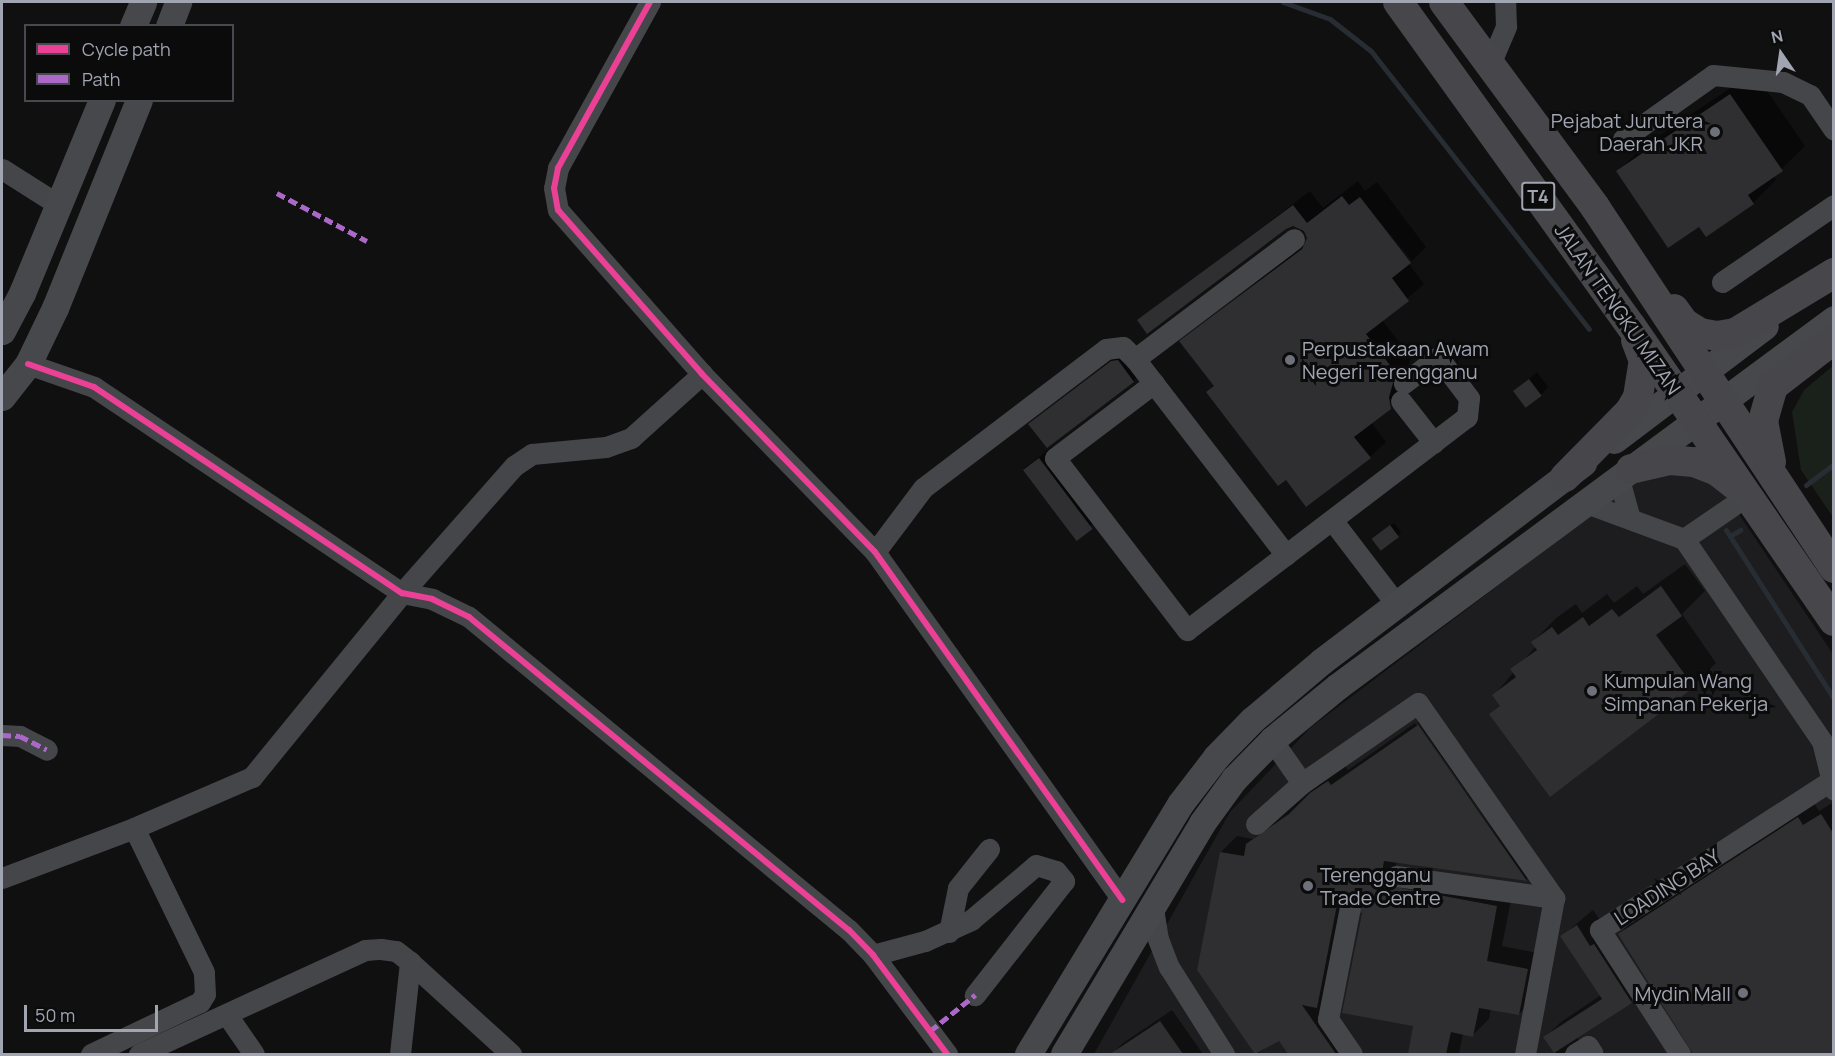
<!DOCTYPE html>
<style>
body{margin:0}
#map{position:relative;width:1835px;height:1056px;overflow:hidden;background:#101011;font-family:Manrope,sans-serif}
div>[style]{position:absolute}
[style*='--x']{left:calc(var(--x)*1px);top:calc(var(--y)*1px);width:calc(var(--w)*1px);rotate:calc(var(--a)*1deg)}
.built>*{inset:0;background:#1d1d1f}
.green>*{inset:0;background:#1a211b}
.shadow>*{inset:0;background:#0007;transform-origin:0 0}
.stream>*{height:5px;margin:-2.5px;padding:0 2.5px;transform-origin:2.5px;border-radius:2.5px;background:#272d33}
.building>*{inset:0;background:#2f2f31;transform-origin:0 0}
.minor-tunnel>*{height:21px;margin-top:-10.5px;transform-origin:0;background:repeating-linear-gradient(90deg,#2d2e31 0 21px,transparent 0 31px)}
.minor>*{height:21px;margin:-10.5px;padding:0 10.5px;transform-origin:10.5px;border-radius:10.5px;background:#454649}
.major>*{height:27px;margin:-13.5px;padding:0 13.5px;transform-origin:13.5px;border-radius:13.5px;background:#47484b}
.highway>*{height:30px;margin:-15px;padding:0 15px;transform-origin:15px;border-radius:15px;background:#47474b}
.quiet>*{height:4.5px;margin-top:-2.25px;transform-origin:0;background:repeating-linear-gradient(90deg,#ac68c9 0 9px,transparent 0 13.5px)}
.cycleway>*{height:6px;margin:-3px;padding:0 3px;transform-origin:3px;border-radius:3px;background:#ea4096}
.dots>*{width:16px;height:16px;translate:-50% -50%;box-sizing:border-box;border:3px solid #0b0b0c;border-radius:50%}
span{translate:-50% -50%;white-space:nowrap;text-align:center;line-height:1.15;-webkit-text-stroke:6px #0b0b0c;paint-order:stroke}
.shield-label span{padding:2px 4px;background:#0b0b0c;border:2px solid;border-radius:4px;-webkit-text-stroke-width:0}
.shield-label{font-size:18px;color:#a1a5b2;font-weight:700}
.poi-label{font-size:20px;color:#a1a5b2}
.right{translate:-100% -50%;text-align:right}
.left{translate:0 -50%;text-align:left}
.street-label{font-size:20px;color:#a1a5b2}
.frame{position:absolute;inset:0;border:3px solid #a1a5b2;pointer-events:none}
.legend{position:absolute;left:24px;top:24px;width:210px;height:78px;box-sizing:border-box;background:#0b0b0c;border:2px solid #47494e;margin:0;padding:8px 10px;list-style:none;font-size:18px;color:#a1a5b2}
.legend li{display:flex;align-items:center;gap:12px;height:30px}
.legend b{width:30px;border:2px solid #47494e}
.north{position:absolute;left:1751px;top:24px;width:60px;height:60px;-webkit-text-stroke:4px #0b0b0c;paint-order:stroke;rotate:347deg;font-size:16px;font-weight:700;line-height:24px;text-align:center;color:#a1a5b2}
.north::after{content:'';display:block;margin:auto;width:21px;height:27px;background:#a1a5b2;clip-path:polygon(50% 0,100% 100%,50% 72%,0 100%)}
.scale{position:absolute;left:24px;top:1005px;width:134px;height:27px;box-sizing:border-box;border:3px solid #a1a5b2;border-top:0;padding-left:8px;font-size:18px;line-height:21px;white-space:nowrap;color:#a1a5b2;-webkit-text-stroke:4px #0b0b0c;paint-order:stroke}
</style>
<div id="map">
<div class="built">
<div style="clip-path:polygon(1667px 472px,1702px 478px,1724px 492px,1833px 654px,1833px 1054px,1094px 1054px,1230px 812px,1310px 728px,1623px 491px,1640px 480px)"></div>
</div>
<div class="green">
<div style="clip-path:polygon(1833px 366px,1833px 517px,1801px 470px,1792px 412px,1804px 390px)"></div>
</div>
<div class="shadow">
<div style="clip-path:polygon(1754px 72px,1805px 146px,1774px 176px,1776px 180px,1753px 203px,1699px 225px,1618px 172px,1641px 148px)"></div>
<div style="clip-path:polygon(1358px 181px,1365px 191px,1377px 182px,1426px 247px,1412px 261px,1355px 192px,1424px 284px,1382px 320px,1411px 357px,1404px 380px,1406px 392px,1371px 422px,1386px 442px,1370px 457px,1181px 342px,1305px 244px,1308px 238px,1305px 230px,1293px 225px,1286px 227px,1139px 320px,1310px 191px,1323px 208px)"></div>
<div style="clip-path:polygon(1124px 350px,1145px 369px,1133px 381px,1030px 424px)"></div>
<div style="clip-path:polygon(1537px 372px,1548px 387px,1541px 395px,1515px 391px)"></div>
<div style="left:1052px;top:447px;width:86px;height:36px;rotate:53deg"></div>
<div style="clip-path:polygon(1394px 523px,1401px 532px,1398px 536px,1378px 535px)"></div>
<div style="clip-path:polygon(1685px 564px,1705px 591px,1682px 614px,1716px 663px,1693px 686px,1491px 714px,1501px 705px,1494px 695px,1536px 646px,1533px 642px,1556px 618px,1576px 604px,1582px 613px,1607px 594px,1614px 603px,1637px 586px,1643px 594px)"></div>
<div style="clip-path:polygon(1434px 710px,1542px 864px,1526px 880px,1397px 861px,1395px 868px,1513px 890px,1502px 946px,1543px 954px,1535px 998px,1519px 1014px,1491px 1008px,1489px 1019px,1473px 1035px,1463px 1033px,1459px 1054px,1409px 1054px,1415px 1025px,1359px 896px,1352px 895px,1333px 990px,1324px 999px,1363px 1054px,1290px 1054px,1279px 1039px,1257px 1054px,1199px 973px,1221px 852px,1237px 836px,1253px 839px,1328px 777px,1345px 766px,1348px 770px,1415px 723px,1515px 861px,1417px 722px)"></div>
<div style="clip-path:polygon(1834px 802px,1834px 1054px,1694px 1054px,1620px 934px,1635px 918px,1814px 803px,1819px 811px)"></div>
<div style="clip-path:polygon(1593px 910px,1646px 986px,1631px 1001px,1577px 1037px,1585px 1050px,1603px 1050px,1606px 1054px,1556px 1054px,1545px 1037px,1561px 1022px,1601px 995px,1562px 936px)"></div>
<div style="clip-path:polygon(1172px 1010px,1203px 1054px,1112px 1054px,1123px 1043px)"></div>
</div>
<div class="stream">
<div style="--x:1283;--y:2;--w:50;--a:19.9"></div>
<div style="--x:1330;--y:19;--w:52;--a:38"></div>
<div style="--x:1371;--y:51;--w:353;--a:51.9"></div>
<div style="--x:1806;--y:485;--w:35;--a:-37"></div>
<div style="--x:1726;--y:530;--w:201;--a:57.4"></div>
<div style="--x:1730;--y:536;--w:12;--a:-31"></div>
</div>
<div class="building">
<div style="clip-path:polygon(1730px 94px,1783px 171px,1748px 195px,1754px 204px,1706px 237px,1699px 227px,1668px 248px,1616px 171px)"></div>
<div style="clip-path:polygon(1342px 196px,1349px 205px,1360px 197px,1411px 263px,1392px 278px,1409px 301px,1366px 334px,1396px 373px,1389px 397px,1391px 409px,1354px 437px,1371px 458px,1306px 507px,1286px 480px,1278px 486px,1206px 392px,1214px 386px,1179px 341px,1302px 249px,1307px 238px,1304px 231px,1293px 226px,1286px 229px,1147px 334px,1137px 320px,1293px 205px,1307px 223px)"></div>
<div style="clip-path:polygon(1118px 360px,1134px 382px,1047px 448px,1028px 424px,1111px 361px)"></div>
<div style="left:1529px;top:379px;width:21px;height:20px;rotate:53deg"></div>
<div style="left:1039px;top:458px;width:89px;height:20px;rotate:53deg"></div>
<div style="left:1390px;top:525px;width:15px;height:23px;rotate:53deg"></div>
<div style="clip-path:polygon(1661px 586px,1682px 616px,1656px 635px,1694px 687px,1550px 797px,1489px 714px,1500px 706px,1492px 695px,1516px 677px,1510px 669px,1537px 650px,1531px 642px,1552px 627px,1558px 635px,1583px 617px,1589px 626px,1612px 609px,1619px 617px)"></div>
<div style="clip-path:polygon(1418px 725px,1527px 881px,1384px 861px,1380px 884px,1497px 906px,1487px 961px,1528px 969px,1519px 1015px,1479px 1008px,1473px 1037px,1451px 1032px,1446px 1054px,1408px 1054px,1413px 1026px,1342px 1013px,1363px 909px,1359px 898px,1346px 895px,1337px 905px,1317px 1008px,1302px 1005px,1336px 1054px,1288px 1054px,1279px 1041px,1255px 1054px,1197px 970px,1220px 852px,1244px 856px,1246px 844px,1289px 814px,1310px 793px,1328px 781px,1331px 785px)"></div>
<div style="clip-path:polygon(1821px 814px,1833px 833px,1833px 1054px,1693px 1054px,1618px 934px,1798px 817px,1803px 825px)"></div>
<div style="clip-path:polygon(1577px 925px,1590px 946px,1594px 944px,1632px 1003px,1554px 1053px,1543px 1037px,1602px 999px,1560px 936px)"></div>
<div style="clip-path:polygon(1160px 1021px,1183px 1054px,1110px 1054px)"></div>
</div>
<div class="minor-tunnel">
<div style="--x:1350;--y:907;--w:55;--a:-34"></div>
</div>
<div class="minor">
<div style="--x:650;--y:2;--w:190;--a:119"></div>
<div style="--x:558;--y:168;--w:20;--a:101"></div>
<div style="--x:554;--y:188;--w:22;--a:80"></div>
<div style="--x:558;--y:210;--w:218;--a:48.7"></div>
<div style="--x:702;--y:374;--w:248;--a:45.8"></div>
<div style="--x:875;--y:552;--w:427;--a:54.6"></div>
<div style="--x:1491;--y:62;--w:39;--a:-67"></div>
<div style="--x:1506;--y:26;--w:24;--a:-92"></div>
<div style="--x:1623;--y:139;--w:110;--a:-35.4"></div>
<div style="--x:1713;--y:75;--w:70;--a:5.7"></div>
<div style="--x:1783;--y:82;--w:30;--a:26"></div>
<div style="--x:1810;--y:95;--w:42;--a:55.6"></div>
<div style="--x:2;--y:169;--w:67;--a:32.3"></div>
<div style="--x:1722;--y:282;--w:136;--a:-34.5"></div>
<div style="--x:28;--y:364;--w:70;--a:19.2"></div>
<div style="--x:94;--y:387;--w:371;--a:33.8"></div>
<div style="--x:402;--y:593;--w:31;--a:11"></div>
<div style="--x:432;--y:599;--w:41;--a:25.9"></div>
<div style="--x:469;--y:617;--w:492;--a:39.5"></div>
<div style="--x:849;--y:930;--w:35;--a:46"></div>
<div style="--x:873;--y:955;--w:124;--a:53.2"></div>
<div style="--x:1154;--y:383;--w:124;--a:142.9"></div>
<div style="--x:1055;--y:458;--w:217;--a:52.5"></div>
<div style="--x:1187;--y:630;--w:352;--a:-37.3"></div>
<div style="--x:1467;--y:417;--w:19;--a:-84"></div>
<div style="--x:1469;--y:398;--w:51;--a:-127.1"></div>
<div style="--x:1438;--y:357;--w:43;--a:142.6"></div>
<div style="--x:1401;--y:401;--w:53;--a:51.8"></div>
<div style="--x:1619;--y:479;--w:41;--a:74.6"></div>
<div style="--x:1586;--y:503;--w:104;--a:20.2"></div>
<div style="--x:1684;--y:539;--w:245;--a:55.7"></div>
<div style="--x:1822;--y:741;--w:50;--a:76.2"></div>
<div style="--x:1332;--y:520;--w:107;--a:52.6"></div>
<div style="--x:1684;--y:539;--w:78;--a:-34.5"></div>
<div style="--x:875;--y:552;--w:80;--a:-53.1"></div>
<div style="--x:923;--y:488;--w:230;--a:-37.2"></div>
<div style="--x:1106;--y:349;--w:17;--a:-7"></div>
<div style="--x:1123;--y:347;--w:17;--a:45"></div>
<div style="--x:1286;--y:555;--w:247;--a:-127.6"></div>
<div style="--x:1135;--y:359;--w:199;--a:-37"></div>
<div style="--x:2;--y:735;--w:18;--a:3"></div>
<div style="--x:20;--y:736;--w:30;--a:27"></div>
<div style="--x:1272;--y:740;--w:52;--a:55.1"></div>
<div style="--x:1302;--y:783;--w:141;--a:-34.6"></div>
<div style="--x:1418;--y:703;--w:238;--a:55.1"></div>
<div style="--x:1554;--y:898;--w:159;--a:100.5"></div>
<div style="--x:1256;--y:824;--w:62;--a:-41.7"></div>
<div style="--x:1396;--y:876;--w:160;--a:7.9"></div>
<div style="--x:2;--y:878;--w:141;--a:-20.7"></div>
<div style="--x:134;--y:828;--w:129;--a:-23.4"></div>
<div style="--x:252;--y:777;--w:237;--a:-50.8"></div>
<div style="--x:402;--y:593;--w:169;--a:-48.6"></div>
<div style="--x:514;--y:466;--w:22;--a:-34"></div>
<div style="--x:532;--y:454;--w:74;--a:-5.4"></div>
<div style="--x:606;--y:447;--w:27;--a:-20"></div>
<div style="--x:631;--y:438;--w:96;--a:-42"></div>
<div style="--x:1350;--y:907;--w:114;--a:101.1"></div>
<div style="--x:1328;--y:1019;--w:42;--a:55.6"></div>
<div style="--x:1153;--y:908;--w:31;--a:81"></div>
<div style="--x:1158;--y:939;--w:30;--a:69"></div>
<div style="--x:1169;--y:967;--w:103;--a:57.7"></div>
<div style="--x:949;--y:932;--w:45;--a:-78.4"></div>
<div style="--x:958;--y:888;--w:50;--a:-51.5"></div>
<div style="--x:873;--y:955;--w:54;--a:-15.1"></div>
<div style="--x:925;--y:941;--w:51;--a:-24.5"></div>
<div style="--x:971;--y:920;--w:85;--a:-40.2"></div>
<div style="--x:1036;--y:865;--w:21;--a:17"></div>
<div style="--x:1056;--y:871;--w:13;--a:51"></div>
<div style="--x:1064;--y:881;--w:145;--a:128"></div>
<div style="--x:227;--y:1015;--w:47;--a:55.3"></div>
<div style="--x:91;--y:1054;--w:121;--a:-25.5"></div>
<div style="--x:200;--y:1002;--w:9;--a:-58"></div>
<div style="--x:205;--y:994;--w:22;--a:-93"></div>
<div style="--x:204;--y:972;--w:160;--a:-115.9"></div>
<div style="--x:139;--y:1054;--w:249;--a:-24.7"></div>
<div style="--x:365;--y:950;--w:16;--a:-4"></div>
<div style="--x:381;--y:949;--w:15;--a:8"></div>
<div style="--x:396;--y:951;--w:18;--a:38"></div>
<div style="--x:410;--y:962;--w:137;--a:42.3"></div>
<div style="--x:400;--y:1054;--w:93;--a:-83.8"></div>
<div style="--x:1575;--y:1054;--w:15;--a:-32"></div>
<div style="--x:1588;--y:1046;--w:9;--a:58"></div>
<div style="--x:1680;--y:1054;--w:148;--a:-122.8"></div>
<div style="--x:1600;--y:930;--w:273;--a:-32.9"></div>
</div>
<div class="major">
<div style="--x:133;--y:26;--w:26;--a:-67"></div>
<div style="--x:169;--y:26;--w:26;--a:-69"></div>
<div style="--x:2;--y:331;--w:43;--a:-62.2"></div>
<div style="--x:22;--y:293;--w:209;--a:-67.5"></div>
<div style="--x:2;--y:397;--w:42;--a:-51.8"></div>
<div style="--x:28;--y:364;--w:62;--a:-64.3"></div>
<div style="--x:55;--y:308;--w:224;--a:-68"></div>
<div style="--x:1614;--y:440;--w:189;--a:-37.1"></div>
<div style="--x:1028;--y:1054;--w:293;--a:-58.7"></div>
<div style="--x:1180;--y:804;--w:59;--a:-52.5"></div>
<div style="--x:1216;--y:757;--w:52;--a:-45.8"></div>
<div style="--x:1252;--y:720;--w:92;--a:-40.1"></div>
<div style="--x:1322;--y:661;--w:328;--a:-37.2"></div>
<div style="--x:1064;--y:1054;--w:269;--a:-59.1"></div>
<div style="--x:1202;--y:823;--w:54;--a:-54"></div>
<div style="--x:1234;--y:779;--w:54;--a:-45.7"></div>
<div style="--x:1272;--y:740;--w:85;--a:-39.3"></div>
<div style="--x:1338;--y:686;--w:617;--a:-36.5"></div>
</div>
<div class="highway">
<div style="--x:1398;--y:2;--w:399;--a:54.3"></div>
<div style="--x:1631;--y:326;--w:358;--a:55.5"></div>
<div style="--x:1444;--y:2;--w:255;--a:53.6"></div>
<div style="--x:1595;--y:207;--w:433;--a:56.5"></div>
<div style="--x:1674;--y:309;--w:17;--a:54"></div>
<div style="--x:1684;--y:323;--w:19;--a:32"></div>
<div style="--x:1700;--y:333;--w:17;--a:10"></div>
<div style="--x:1717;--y:336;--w:18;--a:-9"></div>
<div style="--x:1735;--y:333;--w:116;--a:-31.2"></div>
<div style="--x:1771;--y:462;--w:42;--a:-101"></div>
<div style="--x:1763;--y:421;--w:36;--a:-74"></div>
<div style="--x:1773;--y:386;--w:77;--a:-37.6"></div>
<div style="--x:1631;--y:469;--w:40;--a:-13"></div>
<div style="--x:1670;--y:460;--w:24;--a:5"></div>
<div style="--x:1694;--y:462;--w:25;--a:21"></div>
<div style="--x:1717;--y:471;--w:24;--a:38"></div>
<div style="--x:1565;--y:477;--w:93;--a:-45.4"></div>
<div style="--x:1630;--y:411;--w:16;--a:-60"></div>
<div style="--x:1638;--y:397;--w:36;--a:-81"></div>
<div style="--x:1644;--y:361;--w:22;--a:-111"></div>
</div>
<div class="quiet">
<div style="--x:277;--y:193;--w:102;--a:28.1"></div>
<div style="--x:2;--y:735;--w:18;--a:3"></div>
<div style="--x:20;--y:736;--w:30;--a:27"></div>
<div style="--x:930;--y:1031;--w:58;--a:-38.7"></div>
</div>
<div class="cycleway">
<div style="--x:650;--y:2;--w:190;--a:119"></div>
<div style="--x:558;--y:168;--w:20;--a:101"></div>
<div style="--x:554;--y:188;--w:22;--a:80"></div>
<div style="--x:558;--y:210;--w:218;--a:48.7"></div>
<div style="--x:702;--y:374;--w:248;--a:45.8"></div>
<div style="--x:875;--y:552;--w:427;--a:54.6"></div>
<div style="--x:28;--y:364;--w:70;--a:19.2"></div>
<div style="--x:94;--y:387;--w:371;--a:33.8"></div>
<div style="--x:402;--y:593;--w:31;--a:11"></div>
<div style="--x:432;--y:599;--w:41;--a:25.9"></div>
<div style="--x:469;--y:617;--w:492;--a:39.5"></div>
<div style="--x:849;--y:930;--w:35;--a:46"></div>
<div style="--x:873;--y:955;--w:124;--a:53.2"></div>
</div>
<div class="dots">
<div style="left:1715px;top:132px;background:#6e717a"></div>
<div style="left:1290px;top:360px;background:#6e717a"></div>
<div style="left:1592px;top:691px;background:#6e717a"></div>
<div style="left:1308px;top:886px;background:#6e717a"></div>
<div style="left:1743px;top:993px;background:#6e717a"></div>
</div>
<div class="shield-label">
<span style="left:1538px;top:196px">T4</span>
</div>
<div class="poi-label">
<span class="right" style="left:1703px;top:132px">Pejabat Jurutera<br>Daerah JKR</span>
<span class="left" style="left:1302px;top:360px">Perpustakaan Awam<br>Negeri Terengganu</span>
<span class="left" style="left:1604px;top:692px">Kumpulan Wang<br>Simpanan Pekerja</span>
<span class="left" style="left:1320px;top:886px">Terengganu<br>Trade Centre</span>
<span class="right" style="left:1731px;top:993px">Mydin Mall</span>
</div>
<div class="street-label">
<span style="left:1618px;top:309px;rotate:55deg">JALAN TENGKU MIZAN</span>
<span style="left:1667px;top:887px;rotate:-33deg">LOADING BAY</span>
</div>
<div class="frame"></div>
<ul class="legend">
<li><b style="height:8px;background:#ea4096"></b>Cycle path</li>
<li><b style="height:8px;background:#ac68c9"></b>Path</li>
</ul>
<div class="north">N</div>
<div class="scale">50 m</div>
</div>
